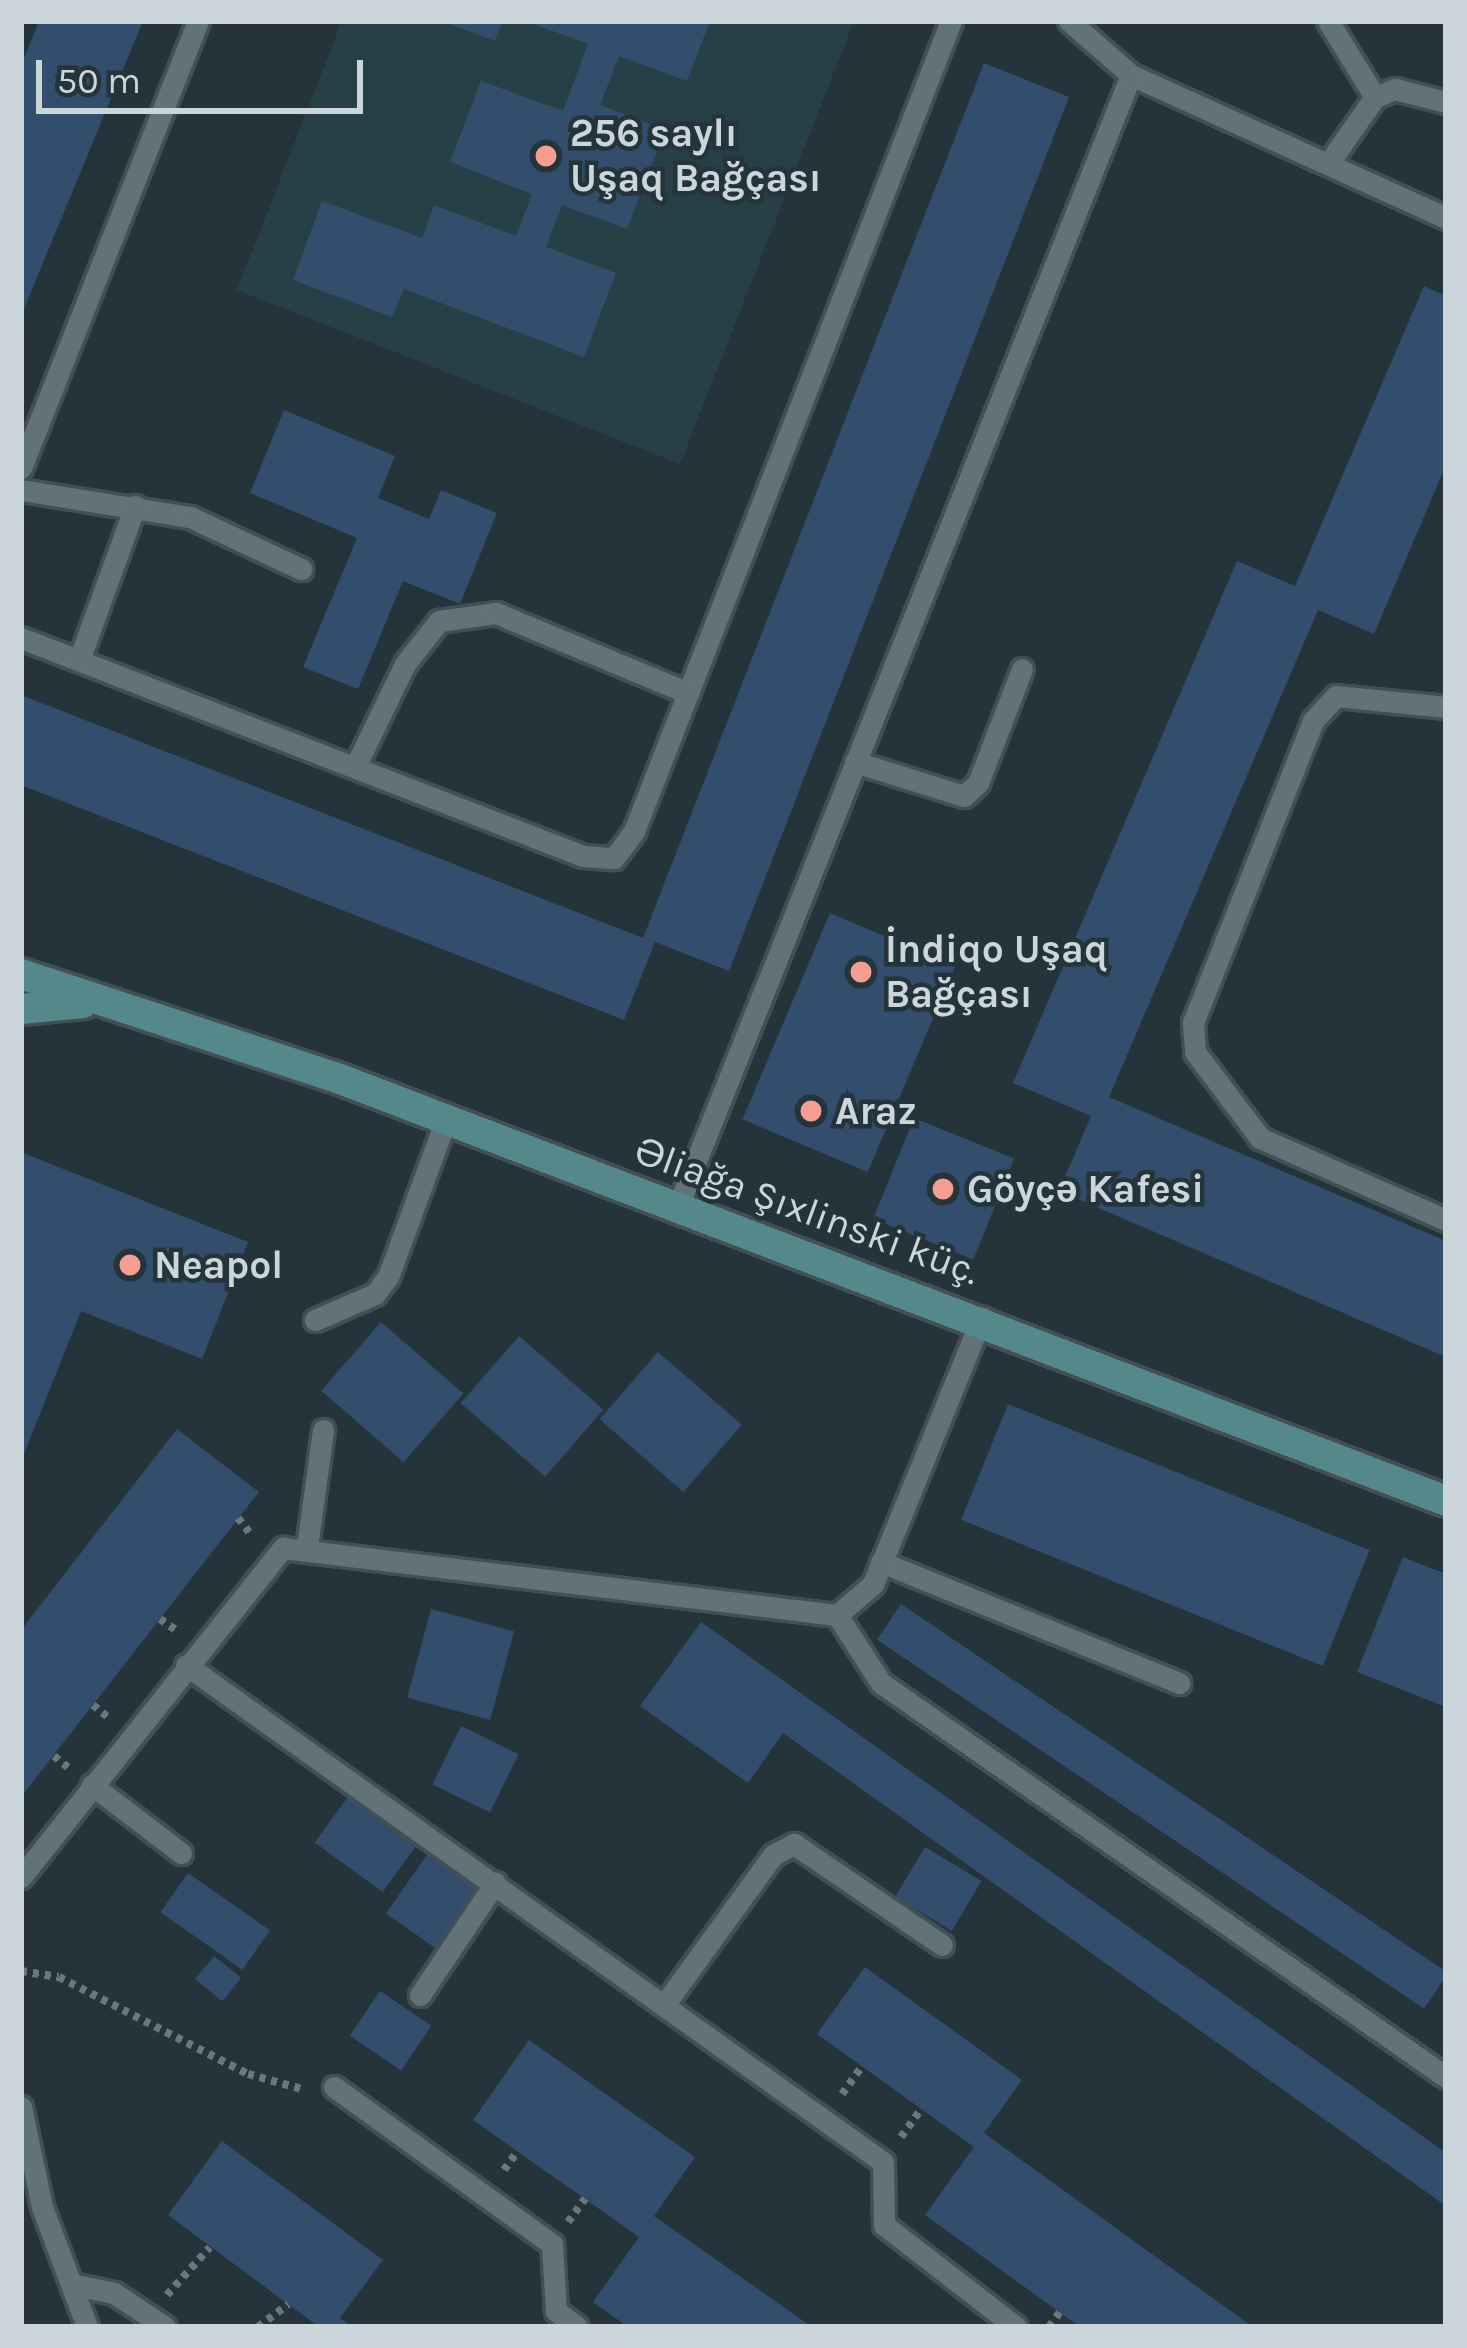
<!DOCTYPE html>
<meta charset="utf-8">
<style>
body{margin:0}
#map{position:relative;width:1467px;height:2348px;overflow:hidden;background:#24343a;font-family:Karla,sans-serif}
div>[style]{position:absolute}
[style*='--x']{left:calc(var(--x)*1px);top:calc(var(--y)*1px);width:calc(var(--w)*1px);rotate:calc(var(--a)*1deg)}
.built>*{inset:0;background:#274048}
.building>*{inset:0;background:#334d6d;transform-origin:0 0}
.path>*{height:8px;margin-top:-4px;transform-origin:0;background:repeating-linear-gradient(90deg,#6a787d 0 6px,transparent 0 12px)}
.roads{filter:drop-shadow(3px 0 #425055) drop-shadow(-3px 0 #425055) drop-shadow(0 3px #425055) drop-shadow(0 -3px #425055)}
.lane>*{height:21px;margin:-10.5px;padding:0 10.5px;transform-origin:10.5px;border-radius:10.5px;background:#617379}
.secondary>*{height:30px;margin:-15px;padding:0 15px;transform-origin:15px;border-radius:15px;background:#54888a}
.dots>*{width:33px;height:33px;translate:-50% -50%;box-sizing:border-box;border:6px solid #24343a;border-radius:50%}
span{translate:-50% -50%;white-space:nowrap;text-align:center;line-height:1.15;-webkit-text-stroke:9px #24343a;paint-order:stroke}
.poi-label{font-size:39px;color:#ccd6da;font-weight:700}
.left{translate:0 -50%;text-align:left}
.street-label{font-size:39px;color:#ccd6da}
.frame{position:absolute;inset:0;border:24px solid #ccd6da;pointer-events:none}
.scale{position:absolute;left:36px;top:60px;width:327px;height:54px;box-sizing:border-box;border:6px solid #ccd6da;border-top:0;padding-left:15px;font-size:36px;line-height:42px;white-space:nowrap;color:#ccd6da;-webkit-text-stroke:9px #24343a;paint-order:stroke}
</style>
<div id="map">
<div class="built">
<div style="clip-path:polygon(342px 21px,854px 21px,680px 464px,237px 290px)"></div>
</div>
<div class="building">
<div style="clip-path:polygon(39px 21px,143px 21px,21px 316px,21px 66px)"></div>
<div style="clip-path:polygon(442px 21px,503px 21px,495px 41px)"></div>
<div style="clip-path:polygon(526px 21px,710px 21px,687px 81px,619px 56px,600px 105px,665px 130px,627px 229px,562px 205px,546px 247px,616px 273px,584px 357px,404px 289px,392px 317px,293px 280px,322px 201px,422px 238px,434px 205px,516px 236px,532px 194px,450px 162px,481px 81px,563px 111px,588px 44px)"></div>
<div style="clip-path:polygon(984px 63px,1069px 97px,729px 971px,655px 942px,624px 1020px,21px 785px,21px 695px,643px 938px)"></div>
<div style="clip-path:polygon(1424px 286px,1446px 296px,1446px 465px,1374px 634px,1318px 610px,1109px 1097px,1446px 1241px,1446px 1357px,1059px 1191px,1091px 1116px,1013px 1083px,1237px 561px,1295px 586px)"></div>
<div style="clip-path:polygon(284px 410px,395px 456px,378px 498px,429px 519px,441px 490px,497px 513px,460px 604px,403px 581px,358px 689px,303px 667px,357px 538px,250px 493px)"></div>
<div style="left:830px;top:913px;width:136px;height:224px;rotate:23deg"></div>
<div style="left:914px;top:1118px;width:108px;height:109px;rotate:22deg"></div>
<div style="clip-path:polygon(23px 1153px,248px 1242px,202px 1359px,81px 1311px,21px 1461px)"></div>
<div style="left:381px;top:1322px;width:109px;height:91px;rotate:41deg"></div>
<div style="left:519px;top:1336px;width:112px;height:89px;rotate:41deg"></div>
<div style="left:658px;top:1352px;width:111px;height:89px;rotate:41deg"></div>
<div style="left:1008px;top:1404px;width:390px;height:125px;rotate:22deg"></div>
<div style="clip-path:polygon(177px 1429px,259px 1492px,21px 1797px,21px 1630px)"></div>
<div style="clip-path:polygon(1403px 1557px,1446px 1574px,1446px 1707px,1357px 1672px)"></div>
<div style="left:901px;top:1604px;width:660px;height:43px;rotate:34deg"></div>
<div style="left:431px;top:1609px;width:86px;height:92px;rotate:15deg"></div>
<div style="clip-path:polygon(701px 1622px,1446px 2153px,1446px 2206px,783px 1733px,748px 1783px,640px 1706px)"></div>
<div style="left:461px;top:1726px;width:64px;height:65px;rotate:26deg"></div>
<div style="left:350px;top:1794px;width:84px;height:60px;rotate:36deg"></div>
<div style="left:925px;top:1847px;width:66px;height:58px;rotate:31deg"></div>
<div style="left:429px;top:1852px;width:62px;height:75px;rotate:35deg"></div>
<div style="left:188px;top:1873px;width:100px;height:48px;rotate:35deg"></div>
<div style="left:214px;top:1956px;width:35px;height:30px;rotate:39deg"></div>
<div style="clip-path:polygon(865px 1967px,1022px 2080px,984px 2133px,1253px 2327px,1080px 2327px,925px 2215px,974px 2147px,817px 2034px)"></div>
<div style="left:380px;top:1991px;width:62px;height:54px;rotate:34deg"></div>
<div style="clip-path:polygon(529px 2040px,695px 2157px,654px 2216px,812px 2327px,628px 2327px,593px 2302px,639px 2237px,473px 2120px)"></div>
<div style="clip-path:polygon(222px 2141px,383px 2260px,340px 2318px,353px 2327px,319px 2327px,168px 2215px)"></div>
</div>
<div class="path">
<div style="--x:238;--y:1518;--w:23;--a:52"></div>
<div style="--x:160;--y:1619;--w:21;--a:35"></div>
<div style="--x:93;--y:1705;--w:22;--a:39"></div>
<div style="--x:54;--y:1756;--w:22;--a:39"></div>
<div style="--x:21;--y:1971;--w:38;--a:9"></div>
<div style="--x:59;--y:1977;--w:212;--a:27.2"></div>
<div style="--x:248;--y:2074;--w:59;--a:15.7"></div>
<div style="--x:842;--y:2094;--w:34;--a:-54"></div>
<div style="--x:901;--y:2137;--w:34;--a:-54"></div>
<div style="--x:504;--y:2170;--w:22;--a:-54"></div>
<div style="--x:568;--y:2222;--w:29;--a:-54"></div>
<div style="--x:167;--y:2295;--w:64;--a:-48.1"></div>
<div style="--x:258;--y:2327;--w:38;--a:-37"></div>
<div style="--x:1049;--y:2327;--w:19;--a:-54"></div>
</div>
<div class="roads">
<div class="lane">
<div style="--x:1328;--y:21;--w:89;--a:58.3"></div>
<div style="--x:1131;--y:75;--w:346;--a:24.4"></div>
<div style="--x:1328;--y:164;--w:82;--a:-55"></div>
<div style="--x:1375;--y:97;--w:22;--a:-22"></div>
<div style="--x:1395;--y:89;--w:53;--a:14.3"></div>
<div style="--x:21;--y:468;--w:481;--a:-68.4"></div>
<div style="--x:21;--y:490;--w:171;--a:9.1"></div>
<div style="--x:190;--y:517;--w:123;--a:25.1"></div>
<div style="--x:21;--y:638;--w:603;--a:21.2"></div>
<div style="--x:583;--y:856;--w:31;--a:4"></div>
<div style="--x:614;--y:858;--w:34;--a:-53"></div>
<div style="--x:634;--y:831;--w:870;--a:-68.63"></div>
<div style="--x:79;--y:660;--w:164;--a:-70"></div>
<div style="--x:1446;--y:707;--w:111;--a:-174.3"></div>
<div style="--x:1336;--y:696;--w:34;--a:133"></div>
<div style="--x:1313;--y:721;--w:324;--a:111.7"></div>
<div style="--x:1193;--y:1022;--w:30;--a:86"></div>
<div style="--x:1195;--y:1052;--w:108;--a:52.9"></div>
<div style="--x:1260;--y:1138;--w:203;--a:23.8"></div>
<div style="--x:855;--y:762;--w:114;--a:17.3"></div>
<div style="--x:964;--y:796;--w:19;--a:-43"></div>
<div style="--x:978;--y:783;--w:122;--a:-68.9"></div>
<div style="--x:355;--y:767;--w:114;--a:-64.1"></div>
<div style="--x:405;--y:664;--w:55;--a:-51.7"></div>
<div style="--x:439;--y:621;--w:58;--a:-8"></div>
<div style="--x:496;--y:613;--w:208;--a:22.6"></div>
<div style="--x:678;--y:1206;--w:1218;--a:-68.17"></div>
<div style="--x:1131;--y:75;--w:82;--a:-138.9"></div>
<div style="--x:315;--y:1320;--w:65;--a:-23.4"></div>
<div style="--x:375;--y:1294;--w:21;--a:-53"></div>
<div style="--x:388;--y:1277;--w:168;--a:-69.8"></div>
<div style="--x:307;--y:1547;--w:118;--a:-82.2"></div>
<div style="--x:881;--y:1562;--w:322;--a:22.1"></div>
<div style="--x:837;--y:1615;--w:81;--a:57.1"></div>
<div style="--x:881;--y:1683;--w:689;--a:34.89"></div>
<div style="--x:186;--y:1665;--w:856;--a:35.49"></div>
<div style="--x:883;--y:2162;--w:63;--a:89.1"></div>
<div style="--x:884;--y:2225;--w:167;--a:37.7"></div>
<div style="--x:92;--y:1785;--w:112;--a:37.4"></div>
<div style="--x:21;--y:1877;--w:421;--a:-51.5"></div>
<div style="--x:283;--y:1548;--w:558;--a:6.9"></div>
<div style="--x:837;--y:1615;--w:48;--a:-40.7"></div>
<div style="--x:873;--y:1584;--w:288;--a:-67.8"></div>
<div style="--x:420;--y:1995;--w:135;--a:-56.2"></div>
<div style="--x:664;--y:2005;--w:185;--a:-54"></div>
<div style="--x:773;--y:1855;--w:24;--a:-28"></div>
<div style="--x:794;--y:1844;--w:179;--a:34.3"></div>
<div style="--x:334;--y:2087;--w:269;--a:35.8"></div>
<div style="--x:552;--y:2244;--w:67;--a:86.6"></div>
<div style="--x:556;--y:2311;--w:26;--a:37"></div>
<div style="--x:21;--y:2107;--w:102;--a:78.1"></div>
<div style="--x:42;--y:2207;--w:128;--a:69.4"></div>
<div style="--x:76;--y:2285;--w:39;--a:12"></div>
<div style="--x:114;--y:2293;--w:61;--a:33.7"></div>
</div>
<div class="secondary">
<div style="--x:21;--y:974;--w:336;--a:18.2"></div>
<div style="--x:340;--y:1079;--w:1184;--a:20.88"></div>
<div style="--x:21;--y:1009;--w:62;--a:-5.5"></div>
</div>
</div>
<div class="dots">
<div style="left:546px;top:156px;background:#f59d90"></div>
<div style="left:861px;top:972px;background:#f59d90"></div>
<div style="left:811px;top:1111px;background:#f59d90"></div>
<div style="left:943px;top:1189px;background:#f59d90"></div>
<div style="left:130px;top:1265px;background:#f59d90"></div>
</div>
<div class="poi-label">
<span class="left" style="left:570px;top:156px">256 saylı<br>Uşaq Bağçası</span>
<span class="left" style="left:885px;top:972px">İndiqo Uşaq<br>Bağçası</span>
<span class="left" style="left:835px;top:1111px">Araz</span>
<span class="left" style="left:967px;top:1189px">Göyçə Kafesi</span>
<span class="left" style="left:154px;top:1265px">Neapol</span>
</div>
<div class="street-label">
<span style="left:807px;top:1211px;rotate:20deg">Əliağa Şıxlinski küç.</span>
</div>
<div class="frame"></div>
<div class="scale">50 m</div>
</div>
